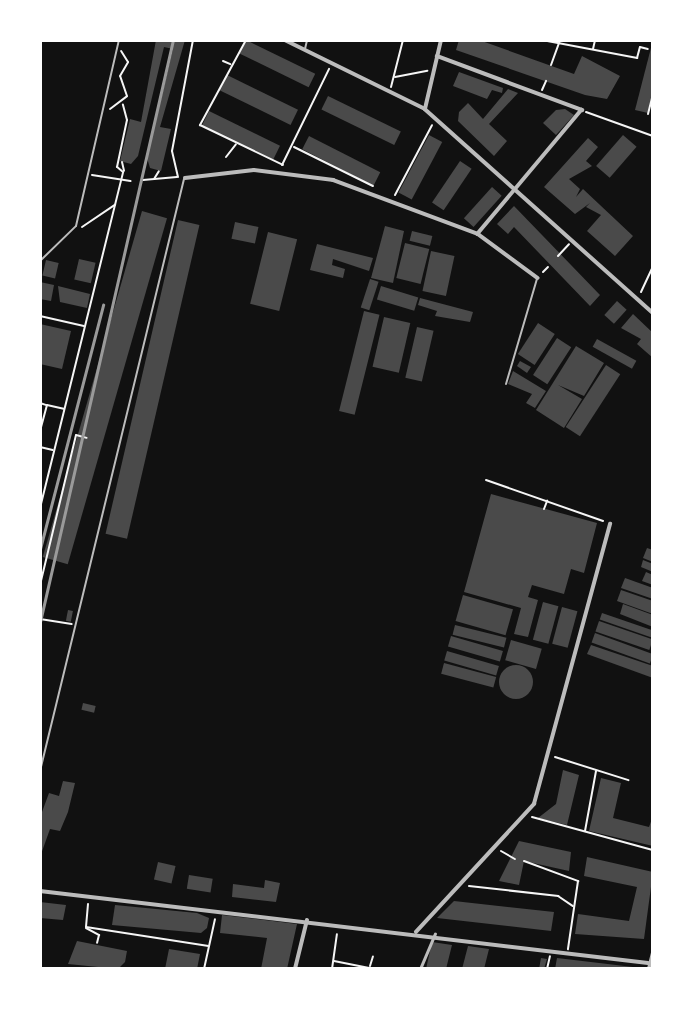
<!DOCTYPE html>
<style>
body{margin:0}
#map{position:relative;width:693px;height:1009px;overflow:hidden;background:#111;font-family:"Work Sans",sans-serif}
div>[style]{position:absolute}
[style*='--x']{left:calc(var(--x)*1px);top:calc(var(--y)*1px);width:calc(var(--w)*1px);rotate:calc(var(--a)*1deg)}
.building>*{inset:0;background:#4a4a4a;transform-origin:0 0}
.round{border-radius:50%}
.path>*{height:2px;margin:-1px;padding:0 1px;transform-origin:1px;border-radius:1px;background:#f5f5f5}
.service>*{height:2px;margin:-1px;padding:0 1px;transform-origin:1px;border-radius:1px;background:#bcbcbc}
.pedestrian>*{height:2.5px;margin:-1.25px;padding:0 1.25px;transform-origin:1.25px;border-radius:1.25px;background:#bcbcbc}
.minor>*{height:3.5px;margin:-1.75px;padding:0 1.75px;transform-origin:1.75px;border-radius:1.75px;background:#bcbcbc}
.rail>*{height:2.5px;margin:-1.25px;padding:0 1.25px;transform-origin:1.25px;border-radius:1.25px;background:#9a9a9a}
span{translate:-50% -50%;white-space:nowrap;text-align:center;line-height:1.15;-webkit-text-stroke:5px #fff;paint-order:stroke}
.frame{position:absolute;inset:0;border:42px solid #fff;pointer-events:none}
</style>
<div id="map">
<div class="building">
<div style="clip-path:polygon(156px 40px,185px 40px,160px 127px,171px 129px,161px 171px,150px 168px,147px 158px,173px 49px,164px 47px,138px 156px,131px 164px,120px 161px,130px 119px,141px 122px)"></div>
<div style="left:246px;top:40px;width:77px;height:15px;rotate:26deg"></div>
<div style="clip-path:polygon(459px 40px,479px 40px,574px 74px,582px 56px,620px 76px,607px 99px,585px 95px,456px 50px)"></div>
<div style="clip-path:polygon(653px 40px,653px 90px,648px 113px,635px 110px)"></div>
<div style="clip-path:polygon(459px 72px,503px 88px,502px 93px,492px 90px,487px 99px,453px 86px)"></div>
<div style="left:227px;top:75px;width:79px;height:17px;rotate:26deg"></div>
<div style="clip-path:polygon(508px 89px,518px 93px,489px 124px,507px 141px,494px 156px,458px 121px,459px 112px,468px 103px,483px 119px)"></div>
<div style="left:328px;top:96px;width:81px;height:15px;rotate:26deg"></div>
<div style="clip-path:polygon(565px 109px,574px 115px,556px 135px,543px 123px,556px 110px)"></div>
<div style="left:209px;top:111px;width:79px;height:16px;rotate:26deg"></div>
<div style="left:429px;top:135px;width:15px;height:65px;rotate:28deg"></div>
<div style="left:623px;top:135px;width:18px;height:41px;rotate:41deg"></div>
<div style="left:309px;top:136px;width:80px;height:15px;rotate:27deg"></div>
<div style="clip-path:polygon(588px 138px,598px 147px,586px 161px,592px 166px,569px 179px,580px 189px,576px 197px,583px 189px,633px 236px,615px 256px,587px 231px,601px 215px,586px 207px,590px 203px,575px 214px,544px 187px)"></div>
<div style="left:460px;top:161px;width:14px;height:50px;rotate:34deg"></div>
<div style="left:492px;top:187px;width:13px;height:42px;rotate:42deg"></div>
<div style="clip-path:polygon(514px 206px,600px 295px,590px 306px,514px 227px,508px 234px,497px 224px)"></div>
<div style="left:142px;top:211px;width:26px;height:360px;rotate:16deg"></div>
<div style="left:178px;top:220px;width:22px;height:322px;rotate:13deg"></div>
<div style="left:235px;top:222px;width:24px;height:17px;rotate:12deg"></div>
<div style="clip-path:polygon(385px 226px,404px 231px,393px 283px,371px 278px)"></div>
<div style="left:412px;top:231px;width:21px;height:10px;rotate:14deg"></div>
<div style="left:268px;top:232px;width:30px;height:74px;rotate:14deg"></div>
<div style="left:405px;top:243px;width:25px;height:36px;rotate:14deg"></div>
<div style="clip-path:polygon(317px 244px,373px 258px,369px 271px,333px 259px,332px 265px,345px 269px,343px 278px,310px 270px)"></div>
<div style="left:431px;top:251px;width:24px;height:41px;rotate:12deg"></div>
<div style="left:79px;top:259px;width:17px;height:21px;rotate:13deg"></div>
<div style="left:46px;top:260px;width:13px;height:16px;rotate:13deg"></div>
<div style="left:370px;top:279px;width:9px;height:30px;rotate:18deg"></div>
<div style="clip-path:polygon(40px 282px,54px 285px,51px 301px,40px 299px)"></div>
<div style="clip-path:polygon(58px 286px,90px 294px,87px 308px,60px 302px)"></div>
<div style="left:381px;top:286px;width:39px;height:14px;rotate:17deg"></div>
<div style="clip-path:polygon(420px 298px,473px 312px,470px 322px,435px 316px,437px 311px,418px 305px)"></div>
<div style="left:617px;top:301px;width:13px;height:19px;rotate:42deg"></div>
<div style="left:364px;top:311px;width:16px;height:103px;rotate:14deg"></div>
<div style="clip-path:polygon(633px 314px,653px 333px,653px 358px,637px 344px,641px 339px,621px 328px)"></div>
<div style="left:384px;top:317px;width:27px;height:51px;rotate:13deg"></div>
<div style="left:538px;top:323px;width:20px;height:37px;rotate:33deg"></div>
<div style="clip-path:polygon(40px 324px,71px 331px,62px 369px,40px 364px)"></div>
<div style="left:417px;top:327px;width:17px;height:52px;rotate:13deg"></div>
<div style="left:557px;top:338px;width:17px;height:44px;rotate:33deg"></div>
<div style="left:597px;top:339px;width:45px;height:9px;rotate:29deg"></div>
<div style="clip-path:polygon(576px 346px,604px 363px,584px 396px,558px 385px,582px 399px,564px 428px,536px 410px)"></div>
<div style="clip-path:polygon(520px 361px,531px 367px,527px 373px,517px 366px)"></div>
<div style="left:606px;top:365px;width:17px;height:74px;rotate:33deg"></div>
<div style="clip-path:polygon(513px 371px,546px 391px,535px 408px,526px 403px,532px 394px,508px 384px)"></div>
<div style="clip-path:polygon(491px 494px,597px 523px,584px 573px,571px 569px,564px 594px,532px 585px,528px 597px,538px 600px,528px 637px,514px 634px,521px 608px,464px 592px)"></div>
<div style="clip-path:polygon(647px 548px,653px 550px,653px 562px,643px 558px)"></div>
<div style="clip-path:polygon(643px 560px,653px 564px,653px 572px,641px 567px)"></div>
<div style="clip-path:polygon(646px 572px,653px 575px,653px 585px,642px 581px)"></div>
<div style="clip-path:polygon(625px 578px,653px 588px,653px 599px,621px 588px)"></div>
<div style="clip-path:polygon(621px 590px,653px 601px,653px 614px,617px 601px)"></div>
<div style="left:463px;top:595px;width:52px;height:27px;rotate:16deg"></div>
<div style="left:543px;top:602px;width:16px;height:39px;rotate:15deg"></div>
<div style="clip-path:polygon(623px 604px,653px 615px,653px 627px,620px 614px)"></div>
<div style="left:562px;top:607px;width:16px;height:38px;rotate:15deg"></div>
<div style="left:68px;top:610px;width:5px;height:11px;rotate:11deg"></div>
<div style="left:602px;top:613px;width:54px;height:7px;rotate:19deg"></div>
<div style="left:599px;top:621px;width:57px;height:11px;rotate:19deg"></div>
<div style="left:455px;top:625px;width:53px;height:10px;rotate:14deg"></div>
<div style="left:595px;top:633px;width:62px;height:10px;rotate:20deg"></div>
<div style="left:451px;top:636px;width:54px;height:11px;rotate:16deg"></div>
<div style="left:511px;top:640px;width:32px;height:21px;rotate:16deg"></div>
<div style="clip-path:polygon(591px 645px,653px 666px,653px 678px,587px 654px)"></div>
<div style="left:447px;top:651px;width:54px;height:10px;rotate:16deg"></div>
<div style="left:444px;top:663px;width:54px;height:11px;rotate:15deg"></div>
<div class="round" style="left:499px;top:665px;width:34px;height:34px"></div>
<div style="left:83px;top:703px;width:13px;height:7px;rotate:13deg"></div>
<div style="clip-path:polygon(563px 770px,579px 775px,567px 825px,538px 818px,556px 804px)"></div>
<div style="clip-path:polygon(601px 778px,621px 783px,613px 818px,649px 827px,653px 816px,653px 846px,589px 831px)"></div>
<div style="clip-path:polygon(63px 781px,75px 783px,68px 812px,60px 831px,50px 829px,40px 857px,42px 812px,49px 793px,59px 796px)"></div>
<div style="clip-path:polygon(519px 841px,571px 852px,569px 871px,524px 861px,519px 885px,499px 881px)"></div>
<div style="clip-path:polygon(587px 857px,653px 872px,644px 939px,575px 934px,578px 914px,629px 921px,637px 887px,584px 876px)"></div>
<div style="left:158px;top:862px;width:18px;height:18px;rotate:13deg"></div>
<div style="left:189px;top:875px;width:24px;height:14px;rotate:9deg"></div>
<div style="clip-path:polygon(265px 880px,280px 883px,276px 902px,232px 897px,233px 884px,264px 888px)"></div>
<div style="clip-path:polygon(454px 901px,554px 912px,551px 931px,437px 918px)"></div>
<div style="clip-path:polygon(40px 902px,66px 905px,63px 920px,40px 918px)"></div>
<div style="clip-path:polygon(115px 905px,197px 913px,209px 918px,207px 928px,201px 933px,112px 925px)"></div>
<div style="clip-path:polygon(222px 915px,297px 924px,287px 969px,261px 969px,267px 938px,220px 933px)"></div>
<div style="clip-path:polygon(77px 941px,127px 951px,125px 962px,118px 969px,68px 964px)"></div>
<div style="clip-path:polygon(432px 942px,452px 945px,446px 969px,426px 969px)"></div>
<div style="clip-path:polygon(468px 946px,489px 949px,484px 969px,462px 969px)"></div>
<div style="clip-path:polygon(169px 949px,200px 954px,197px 969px,165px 969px)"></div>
<div style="clip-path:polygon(541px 958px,547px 959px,544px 969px,539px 969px)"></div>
<div style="clip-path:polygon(557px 958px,633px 967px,633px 969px,555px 969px)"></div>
</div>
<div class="path">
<div style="--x:246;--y:40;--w:97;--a:118.4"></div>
<div style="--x:200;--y:125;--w:92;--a:25.7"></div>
<div style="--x:542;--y:40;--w:97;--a:10.7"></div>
<div style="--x:637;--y:58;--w:11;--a:-75"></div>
<div style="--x:640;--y:47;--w:8;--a:14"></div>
<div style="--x:593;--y:49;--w:9;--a:-77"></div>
<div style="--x:223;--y:61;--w:8;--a:23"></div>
<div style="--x:551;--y:65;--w:27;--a:-70"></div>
<div style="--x:395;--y:77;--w:33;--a:-11"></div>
<div style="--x:391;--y:87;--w:49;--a:-75.7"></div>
<div style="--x:542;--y:90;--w:10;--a:-66"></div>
<div style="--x:110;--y:109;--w:21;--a:-37"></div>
<div style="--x:127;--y:96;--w:21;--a:-109"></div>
<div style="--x:120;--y:76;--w:16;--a:-60"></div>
<div style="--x:128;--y:62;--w:13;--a:-122"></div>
<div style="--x:586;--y:112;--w:71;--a:19.7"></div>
<div style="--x:648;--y:114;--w:21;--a:-76"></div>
<div style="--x:294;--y:147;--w:88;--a:26.3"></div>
<div style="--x:226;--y:157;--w:16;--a:-52"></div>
<div style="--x:122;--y:162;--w:9;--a:77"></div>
<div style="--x:282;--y:165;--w:107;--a:-63.9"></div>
<div style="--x:92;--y:175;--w:39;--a:9"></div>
<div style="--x:178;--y:177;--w:27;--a:-103"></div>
<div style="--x:172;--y:151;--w:113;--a:-79.3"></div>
<div style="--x:154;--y:179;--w:9;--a:-58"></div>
<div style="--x:143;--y:180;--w:34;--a:-5"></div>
<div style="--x:395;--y:195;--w:79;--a:-62.1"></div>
<div style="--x:82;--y:227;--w:40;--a:-34"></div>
<div style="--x:558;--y:256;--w:16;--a:-47"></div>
<div style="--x:543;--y:272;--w:7;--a:-45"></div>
<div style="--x:641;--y:292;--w:29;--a:-65"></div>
<div style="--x:40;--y:316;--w:45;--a:12.8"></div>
<div style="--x:40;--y:403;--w:6;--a:18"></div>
<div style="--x:40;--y:431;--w:27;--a:-75"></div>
<div style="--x:47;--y:405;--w:17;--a:13"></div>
<div style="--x:40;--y:447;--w:13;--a:13"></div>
<div style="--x:486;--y:480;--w:124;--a:19.3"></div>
<div style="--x:40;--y:508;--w:346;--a:-76.1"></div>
<div style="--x:123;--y:172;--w:8;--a:-140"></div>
<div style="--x:117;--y:167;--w:48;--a:-78"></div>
<div style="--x:127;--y:120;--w:16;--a:-105"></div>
<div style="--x:544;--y:509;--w:9;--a:-69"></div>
<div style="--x:40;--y:585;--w:154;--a:-76.5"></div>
<div style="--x:76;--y:435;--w:11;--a:15"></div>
<div style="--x:40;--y:619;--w:32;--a:9"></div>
<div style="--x:555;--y:757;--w:77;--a:17.5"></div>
<div style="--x:532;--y:817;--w:125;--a:15.3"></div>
<div style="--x:585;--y:831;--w:61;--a:-79.6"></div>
<div style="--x:501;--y:851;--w:16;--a:30"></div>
<div style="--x:524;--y:861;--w:58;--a:20.3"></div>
<div style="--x:578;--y:881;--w:69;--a:98.4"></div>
<div style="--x:469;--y:886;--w:90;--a:6.4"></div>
<div style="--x:558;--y:896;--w:18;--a:34"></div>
<div style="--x:88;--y:904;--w:23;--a:95"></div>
<div style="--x:86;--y:927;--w:124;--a:8.8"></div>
<div style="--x:86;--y:928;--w:15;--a:28"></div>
<div style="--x:99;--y:935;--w:8;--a:104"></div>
<div style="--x:334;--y:961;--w:41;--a:11.3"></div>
<div style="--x:370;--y:966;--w:10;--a:-73"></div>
<div style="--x:204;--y:969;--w:51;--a:-77.6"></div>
<div style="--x:332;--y:969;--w:35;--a:-82"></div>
<div style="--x:547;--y:969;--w:13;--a:-77"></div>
</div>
<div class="service">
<div style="--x:305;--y:49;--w:9;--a:-77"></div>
<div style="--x:40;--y:261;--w:50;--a:-44.2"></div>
<div style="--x:76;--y:226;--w:191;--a:-77"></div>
<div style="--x:506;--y:384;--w:109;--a:-73.6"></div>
<div style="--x:40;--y:771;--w:609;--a:-76.33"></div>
</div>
<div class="pedestrian">
<div style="--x:420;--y:969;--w:38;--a:-67"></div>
</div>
<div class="minor">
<div style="--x:285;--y:40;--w:156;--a:26.2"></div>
<div style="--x:425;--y:109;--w:306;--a:41.8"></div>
<div style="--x:437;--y:56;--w:155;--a:20.4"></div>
<div style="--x:582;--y:110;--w:162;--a:130"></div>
<div style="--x:425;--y:109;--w:71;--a:-76.9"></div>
<div style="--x:185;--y:178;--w:69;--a:-6.6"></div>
<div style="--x:254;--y:170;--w:80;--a:7.2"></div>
<div style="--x:333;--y:180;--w:155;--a:20.4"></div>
<div style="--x:478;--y:234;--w:74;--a:36.3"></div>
<div style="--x:40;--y:891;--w:612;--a:6.75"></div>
<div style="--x:416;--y:932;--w:174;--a:-47.3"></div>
<div style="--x:534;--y:804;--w:290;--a:-74.8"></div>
<div style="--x:295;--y:969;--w:50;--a:-76.2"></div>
<div style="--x:649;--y:969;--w:16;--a:-76"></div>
</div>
<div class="rail">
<div style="--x:40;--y:549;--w:252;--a:-75.5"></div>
<div style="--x:40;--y:622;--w:597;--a:-77.13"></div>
</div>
<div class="frame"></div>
</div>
